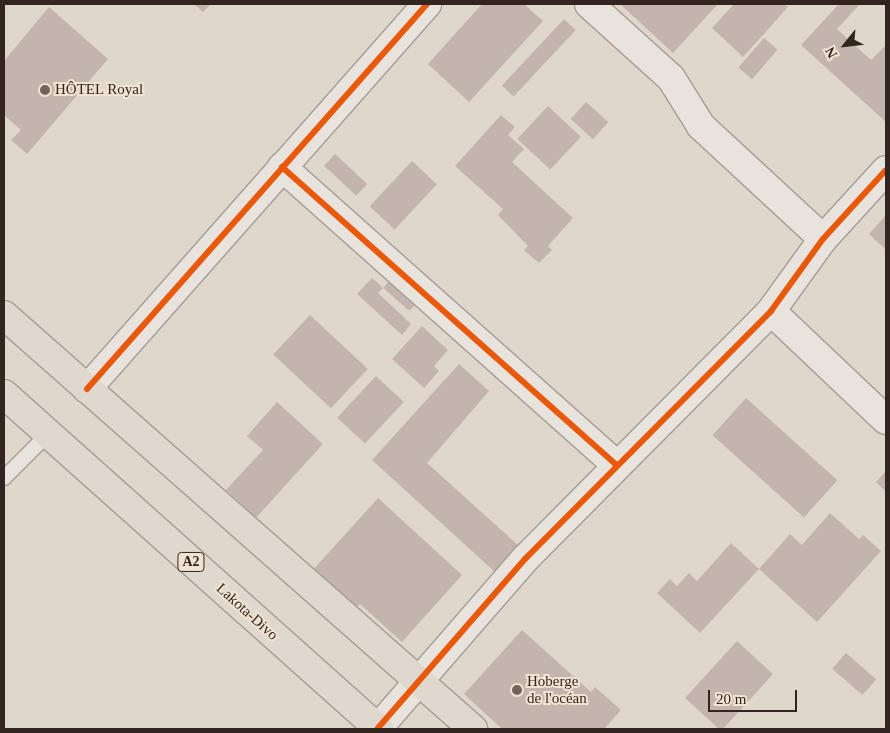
<!DOCTYPE html>
<meta charset="utf-8">
<style>
body{margin:0}
#map{position:relative;width:890px;height:733px;overflow:hidden;background:#e0d7cc;font-family:Georgia,serif}
div>[style]{position:absolute}
[style*='--x']{left:calc(var(--x)*1px);top:calc(var(--y)*1px);width:calc(var(--w)*1px);rotate:calc(var(--a)*1deg)}
.building>*{inset:0;background:#c3b5ad;transform-origin:0 0}
.roads{filter:drop-shadow(1px 0 #a59d95) drop-shadow(-1px 0 #a59d95) drop-shadow(0 1px #a59d95) drop-shadow(0 -1px #a59d95)}
.lane>*{height:14px;margin:-7px;padding:0 7px;transform-origin:7px;border-radius:7px;background:#e8e4dd}
.street>*{height:28px;margin:-14px;padding:0 14px;transform-origin:14px;border-radius:14px;background:#e8e4dd}
.primary>*{height:28px;margin:-14px;padding:0 14px;transform-origin:14px;border-radius:14px;background:#dfd8cf}
.cycleway>*{height:6px;margin:-3px;padding:0 3px;transform-origin:3px;border-radius:3px;background:#e8590c}
.dots>*{width:14px;height:14px;translate:-50% -50%;box-sizing:border-box;border:2px solid #f0e3d2;border-radius:50%}
span{translate:-50% -50%;white-space:nowrap;text-align:center;line-height:1.15;-webkit-text-stroke:4px #f0e3d2;paint-order:stroke}
.shield-label span{padding:1px 4px;background:#f0e3d2;border:1px solid;border-radius:4px;-webkit-text-stroke-width:0}
.shield-label{font-size:14px;color:#32251f;font-weight:700}
.poi-label{font-size:15px;color:#32251f}
.left{translate:0 -50%;text-align:left}
.street-label{font-size:15px;color:#32251f}
.frame{position:absolute;inset:0;border:5px solid #32251f;pointer-events:none}
.north{position:absolute;left:820px;top:20px;width:50px;height:50px;-webkit-text-stroke:4px #f0e3d2;paint-order:stroke;rotate:241deg;font-size:14px;font-weight:700;line-height:20px;text-align:center;color:#32251f}
.north::after{content:'';display:block;margin:auto;width:18px;height:22px;background:#32251f;clip-path:polygon(50% 0,100% 100%,50% 72%,0 100%)}
.scale{position:absolute;left:708px;top:690px;width:89px;height:22px;box-sizing:border-box;border:2px solid #32251f;border-top:0;padding-left:6px;font-size:15px;line-height:18px;white-space:nowrap;color:#32251f;-webkit-text-stroke:4px #f0e3d2;paint-order:stroke}
</style>
<div id="map">
<div class="building">
<div style="clip-path:polygon(194px 4px,211px 4px,203px 12px)"></div>
<div style="clip-path:polygon(482px 4px,524px 4px,543px 21px,469px 102px,428px 64px)"></div>
<div style="clip-path:polygon(620px 4px,699px 5px,718px 4px,673px 53px)"></div>
<div style="clip-path:polygon(734px 4px,784px 4px,788px 7px,743px 57px,712px 28px)"></div>
<div style="clip-path:polygon(839px 4px,860px 4px,837px 29px,871px 60px,886px 45px,886px 122px,801px 45px)"></div>
<div style="clip-path:polygon(49px 7px,108px 59px,27px 154px,11px 140px,21px 130px,4px 115px,4px 61px)"></div>
<div style="left:564px;top:19px;width:16px;height:91px;rotate:43deg"></div>
<div style="left:764px;top:38px;width:18px;height:39px;rotate:41deg"></div>
<div style="left:586px;top:102px;width:30px;height:23px;rotate:42deg"></div>
<div style="left:548px;top:106px;width:45px;height:45px;rotate:43deg"></div>
<div style="clip-path:polygon(501px 115px,515px 127px,508px 135px,524px 149px,512px 162px,573px 218px,548px 246px,552px 250px,539px 263px,524px 250px,528px 246px,498px 215px,503px 209px,455px 166px)"></div>
<div style="left:335px;top:154px;width:44px;height:16px;rotate:43deg"></div>
<div style="left:412px;top:161px;width:34px;height:62px;rotate:43deg"></div>
<div style="clip-path:polygon(886px 215px,886px 250px,869px 234px)"></div>
<div style="clip-path:polygon(372px 278px,383px 288px,378px 293px,411px 324px,402px 335px,357px 294px)"></div>
<div style="left:391px;top:279px;width:35px;height:12px;rotate:41deg"></div>
<div style="left:310px;top:315px;width:79px;height:54px;rotate:43deg"></div>
<div style="clip-path:polygon(422px 326px,448px 350px,434px 366px,439px 371px,424px 388px,392px 359px)"></div>
<div style="clip-path:polygon(459px 364px,489px 391px,427px 463px,518px 545px,495px 572px,372px 460px)"></div>
<div style="left:376px;top:376px;width:38px;height:57px;rotate:43deg"></div>
<div style="left:746px;top:398px;width:123px;height:50px;rotate:42deg"></div>
<div style="clip-path:polygon(277px 402px,323px 444px,244px 531px,230px 519px,243px 505px,226px 490px,263px 450px,247px 436px)"></div>
<div style="clip-path:polygon(886px 471px,886px 492px,876px 482px)"></div>
<div style="clip-path:polygon(378px 498px,462px 575px,402px 642px,360px 604px,343px 623px,302px 582px)"></div>
<div style="clip-path:polygon(830px 513px,859px 539px,863px 535px,881px 551px,817px 622px,759px 569px,700px 633px,657px 593px,670px 579px,677px 586px,689px 573px,697px 581px,731px 543px,759px 569px,790px 534px,802px 545px)"></div>
<div style="clip-path:polygon(522px 630px,591px 692px,595px 687px,621px 710px,604px 729px,502px 729px,464px 694px)"></div>
<div style="clip-path:polygon(737px 641px,773px 674px,723px 729px,719px 729px,685px 698px)"></div>
<div style="left:846px;top:653px;width:40px;height:21px;rotate:41deg"></div>
</div>
<div class="roads">
<div class="lane">
<div style="--x:4;--y:478;--w:62;--a:-45"></div>
</div>
<div class="street">
<div style="--x:589;--y:4;--w:110;--a:42.1"></div>
<div style="--x:671;--y:78;--w:57;--a:58"></div>
<div style="--x:701;--y:126;--w:166;--a:42.8"></div>
<div style="--x:282;--y:167;--w:448;--a:41.7"></div>
<div style="--x:771;--y:311;--w:158;--a:43.5"></div>
<div style="--x:87;--y:389;--w:514;--a:-48.55"></div>
<div style="--x:378;--y:728;--w:225;--a:-49"></div>
<div style="--x:526;--y:558;--w:348;--a:-45.2"></div>
<div style="--x:771;--y:311;--w:89;--a:-54.2"></div>
<div style="--x:823;--y:239;--w:93;--a:-47.6"></div>
</div>
<div class="primary">
<div style="--x:4;--y:315;--w:626;--a:41.44"></div>
<div style="--x:4;--y:394;--w:503;--a:41.78"></div>
</div>
</div>
<div class="cycleway">
<div style="--x:282;--y:167;--w:448;--a:41.7"></div>
<div style="--x:87;--y:389;--w:514;--a:-48.55"></div>
<div style="--x:378;--y:728;--w:225;--a:-49"></div>
<div style="--x:526;--y:558;--w:348;--a:-45.2"></div>
<div style="--x:771;--y:311;--w:89;--a:-54.2"></div>
<div style="--x:823;--y:239;--w:93;--a:-47.6"></div>
</div>
<div class="dots">
<div style="left:45px;top:90px;background:#6f635c"></div>
<div style="left:517px;top:690px;background:#6f635c"></div>
</div>
<div class="shield-label">
<span style="left:191px;top:562px">A2</span>
</div>
<div class="poi-label">
<span class="left" style="left:55px;top:90px">HÔTEL Royal</span>
<span class="left" style="left:527px;top:690px">Hoberge<br>de l'océan</span>
</div>
<div class="street-label">
<span style="left:247px;top:612px;rotate:42deg">Lakota-Divo</span>
</div>
<div class="frame"></div>
<div class="north">N</div>
<div class="scale">20 m</div>
</div>
